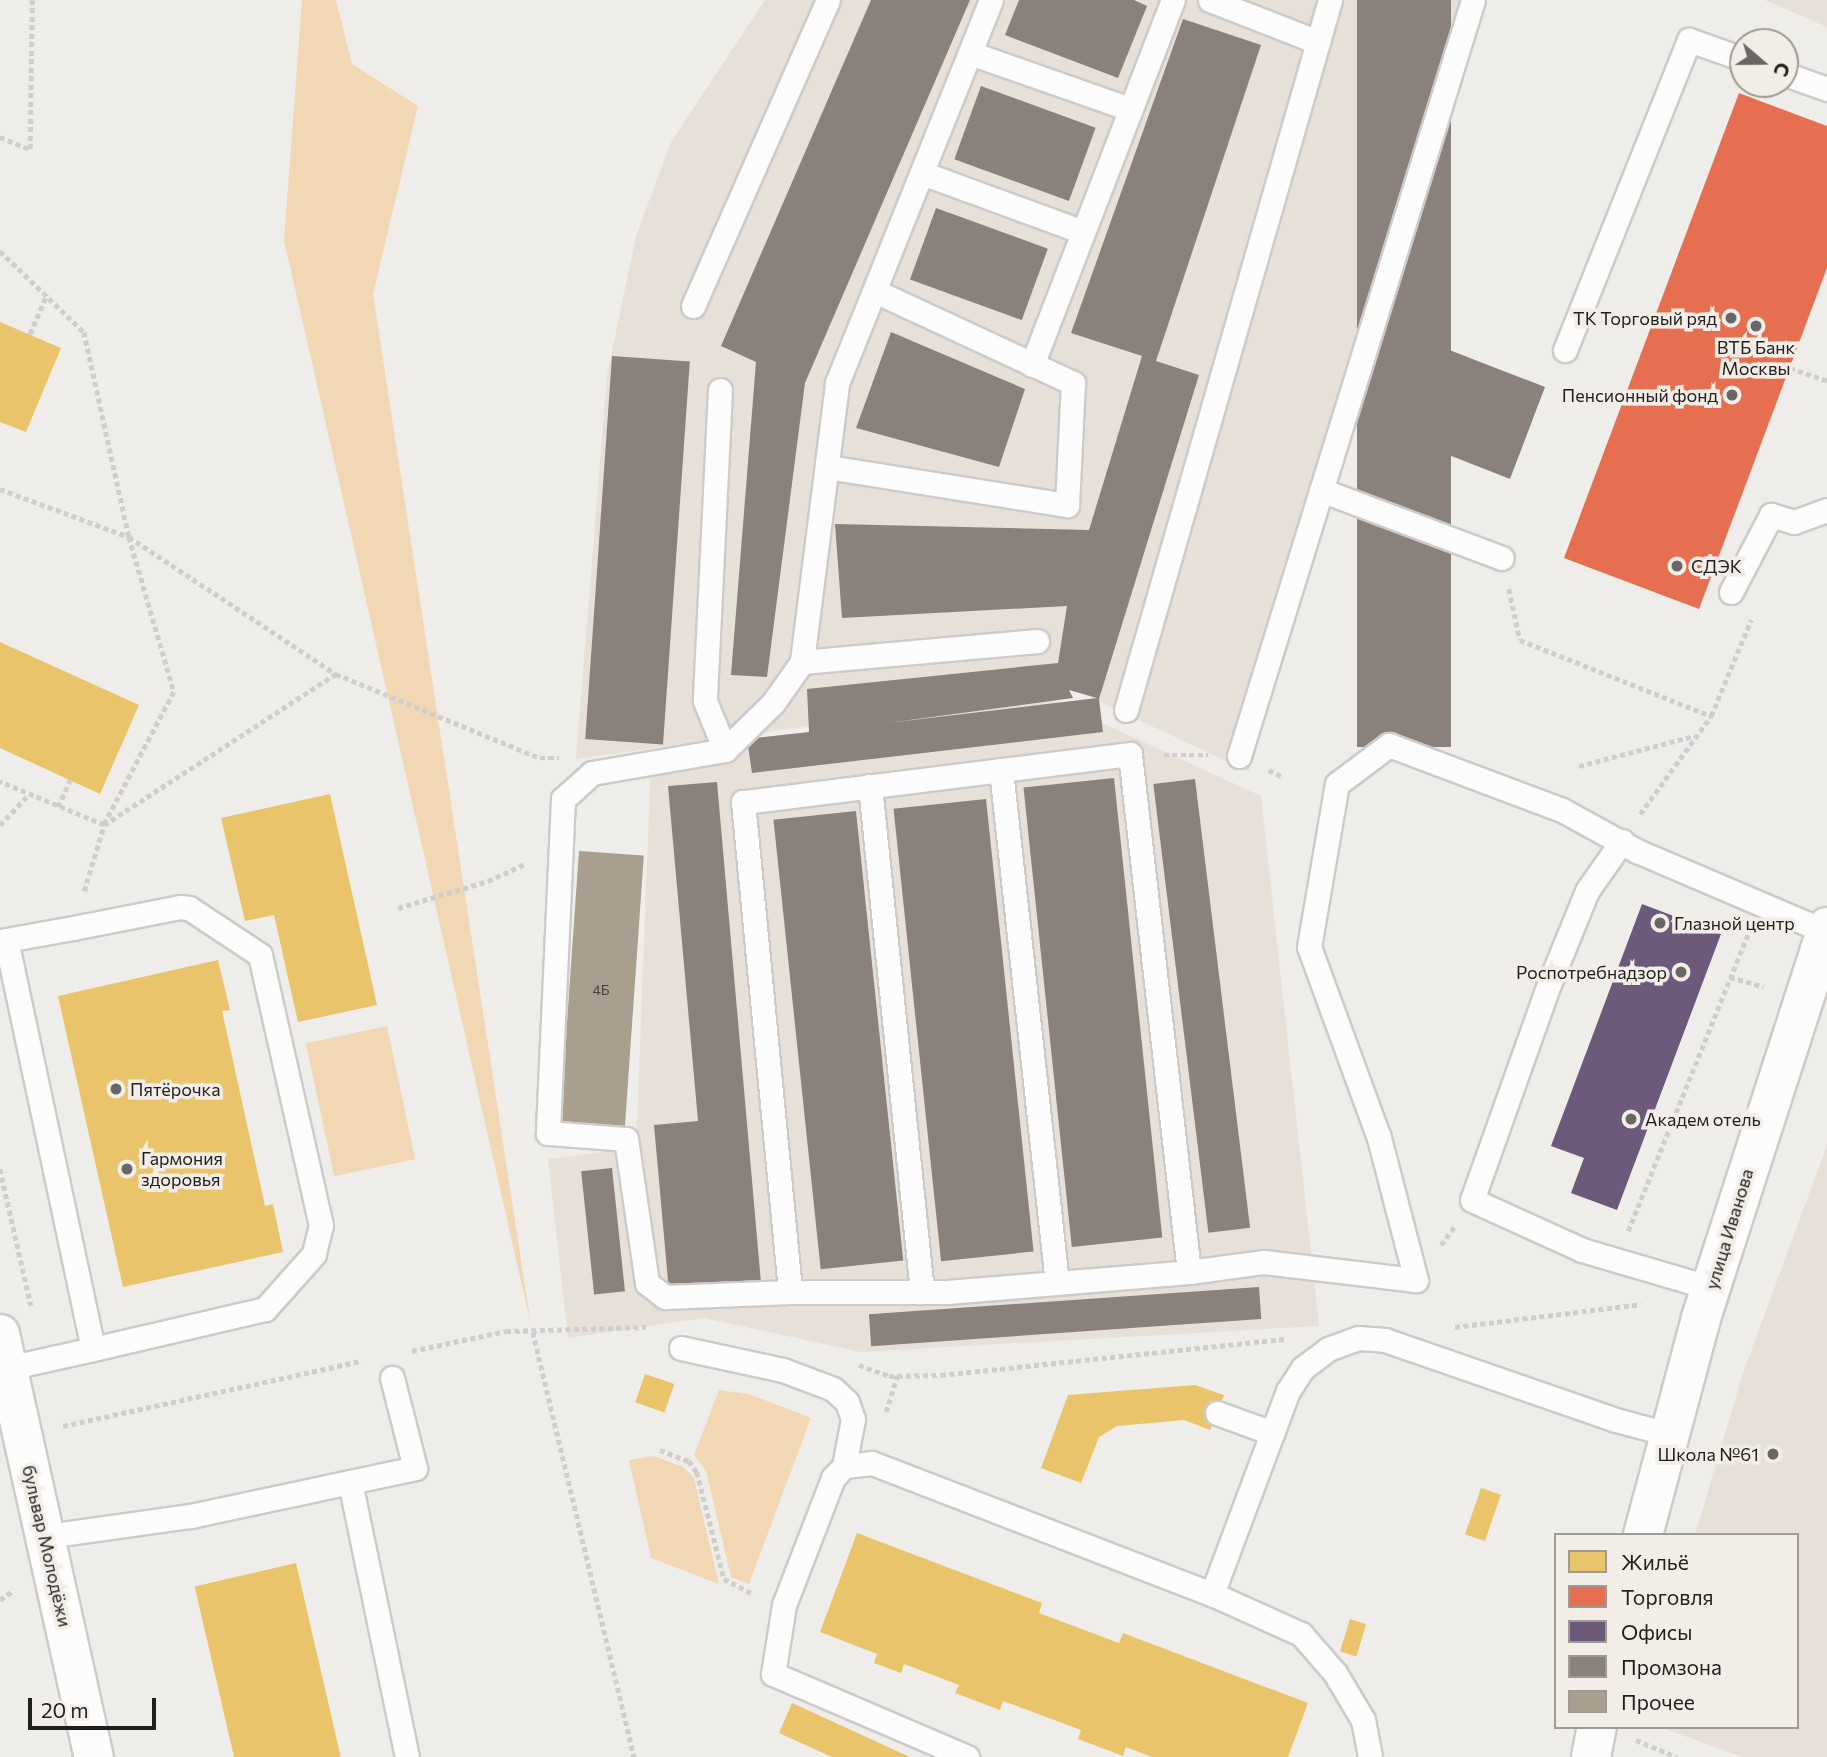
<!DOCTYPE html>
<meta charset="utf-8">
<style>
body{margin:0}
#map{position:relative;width:1827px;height:1757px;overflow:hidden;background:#efedea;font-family:Commissioner,sans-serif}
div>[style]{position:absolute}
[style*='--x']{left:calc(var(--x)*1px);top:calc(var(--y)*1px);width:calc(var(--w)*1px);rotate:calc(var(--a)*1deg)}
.built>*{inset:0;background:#e6e0d8}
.green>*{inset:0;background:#f2d7b4;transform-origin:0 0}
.homes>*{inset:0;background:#e9c46a;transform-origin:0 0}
.shops>*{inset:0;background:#e76f51}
.offices>*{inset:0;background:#6d597a}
.industry>*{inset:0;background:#8a817c;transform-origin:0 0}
.building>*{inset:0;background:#aa9f8e;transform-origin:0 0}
.path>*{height:4.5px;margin-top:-2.25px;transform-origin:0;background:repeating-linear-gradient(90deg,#cfcecd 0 5px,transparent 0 8.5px)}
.roads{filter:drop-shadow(2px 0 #cdcbc9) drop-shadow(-2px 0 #cdcbc9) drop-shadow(0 2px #cdcbc9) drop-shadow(0 -2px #cdcbc9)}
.service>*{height:23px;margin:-11.5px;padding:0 11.5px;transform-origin:11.5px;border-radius:11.5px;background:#fdfcfc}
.minor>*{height:38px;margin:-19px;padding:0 19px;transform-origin:19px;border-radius:19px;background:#fdfcfc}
.tertiary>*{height:38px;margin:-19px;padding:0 19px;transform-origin:19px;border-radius:19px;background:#fdfcfc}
.dots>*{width:19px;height:19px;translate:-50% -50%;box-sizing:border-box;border:4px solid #f2ede7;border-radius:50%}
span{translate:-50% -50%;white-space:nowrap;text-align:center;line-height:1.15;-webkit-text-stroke:7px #f2ede7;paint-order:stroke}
.number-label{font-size:14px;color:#433f39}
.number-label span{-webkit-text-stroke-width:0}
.poi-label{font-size:18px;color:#211f1d}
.right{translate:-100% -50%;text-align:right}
.left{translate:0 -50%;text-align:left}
.street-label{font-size:18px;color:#211f1d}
.legend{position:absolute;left:1554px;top:1533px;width:245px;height:196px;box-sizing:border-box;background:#f2ede7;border:2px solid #9e9b96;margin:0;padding:9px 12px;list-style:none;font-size:21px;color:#211f1d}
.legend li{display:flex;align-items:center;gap:14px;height:35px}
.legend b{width:35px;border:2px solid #9e9b96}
.north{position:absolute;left:1729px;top:28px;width:70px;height:70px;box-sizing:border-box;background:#f2ede7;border:2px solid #9e9b96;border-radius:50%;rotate:110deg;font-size:19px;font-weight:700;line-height:28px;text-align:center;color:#211f1d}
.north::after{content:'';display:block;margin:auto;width:24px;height:32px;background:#696765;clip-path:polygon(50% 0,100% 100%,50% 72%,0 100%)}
.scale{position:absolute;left:28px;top:1698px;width:128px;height:32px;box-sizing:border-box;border:4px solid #211f1d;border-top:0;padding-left:9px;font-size:21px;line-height:24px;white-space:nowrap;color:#211f1d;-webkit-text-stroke:5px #f2ede7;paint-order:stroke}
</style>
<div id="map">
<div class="built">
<div style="clip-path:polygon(765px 0,1487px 0,1249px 772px,1073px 689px,576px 759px,607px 375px,636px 236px,671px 142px)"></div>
<div style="clip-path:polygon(1765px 0,1827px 0,1827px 27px)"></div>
<div style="clip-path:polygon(1044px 696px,1261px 796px,1319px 1326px,861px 1352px,704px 1318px,568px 1338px,548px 1159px,636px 1148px,651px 761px)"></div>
<div style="clip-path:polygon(1827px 1145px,1827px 1757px,1742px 1757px,1660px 1727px,1797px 1727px,1797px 1535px,1695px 1535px,1743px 1373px)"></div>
</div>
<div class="green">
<div style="clip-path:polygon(302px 0,336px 0,352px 64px,418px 106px,373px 294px,531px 1325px,284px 240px)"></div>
<div style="left:387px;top:1026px;width:136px;height:83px;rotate:78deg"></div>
<div style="clip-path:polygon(719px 1390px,749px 1394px,811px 1418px,749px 1584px,731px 1577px,706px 1471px,694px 1455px)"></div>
<div style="clip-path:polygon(654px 1456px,683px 1467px,694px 1478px,719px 1584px,651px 1558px,629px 1460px)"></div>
</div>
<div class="homes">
<div style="clip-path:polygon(0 322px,61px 348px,26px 432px,0 422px)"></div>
<div style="clip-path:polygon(0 642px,139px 705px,100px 794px,0 748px)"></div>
<div style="clip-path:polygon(330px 794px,377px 1005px,298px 1022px,274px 915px,245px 921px,221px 818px)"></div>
<div style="clip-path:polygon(218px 960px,230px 1010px,222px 1011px,265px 1206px,273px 1204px,283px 1252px,123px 1287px,58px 996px)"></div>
<div style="left:645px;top:1374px;width:31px;height:30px;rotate:19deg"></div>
<div style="clip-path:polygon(1195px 1385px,1224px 1395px,1210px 1430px,1184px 1420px,1117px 1426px,1099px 1437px,1081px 1483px,1041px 1468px,1068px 1395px)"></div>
<div style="left:1481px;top:1488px;width:21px;height:49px;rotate:19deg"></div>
<div style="clip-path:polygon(857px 1533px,1042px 1603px,1039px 1613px,1119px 1643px,1123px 1633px,1308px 1703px,1288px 1757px,1152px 1757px,1126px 1747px,1123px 1756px,1078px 1739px,1081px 1730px,1003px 1701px,1000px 1710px,955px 1693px,959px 1685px,904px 1664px,901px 1673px,874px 1663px,877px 1654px,820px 1632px)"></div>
<div style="left:296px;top:1563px;width:199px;height:104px;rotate:77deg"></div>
<div style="left:1350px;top:1619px;width:17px;height:34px;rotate:17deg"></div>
<div style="clip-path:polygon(792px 1703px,910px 1757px,832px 1757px,779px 1733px)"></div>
</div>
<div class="shops">
<div style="clip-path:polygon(1739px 93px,1827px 126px,1827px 268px,1699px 609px,1564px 558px)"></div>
</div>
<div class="offices">
<div style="clip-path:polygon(1642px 904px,1721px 934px,1617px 1210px,1571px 1193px,1584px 1158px,1551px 1146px)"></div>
</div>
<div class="industry">
<div style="clip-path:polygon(871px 0,970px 0,805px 383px,767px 677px,731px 675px,756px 362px,721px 346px)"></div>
<div style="clip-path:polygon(1019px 0,1134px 0,1147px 6px,1118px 78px,1005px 35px)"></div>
<div style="left:1357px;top:0;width:94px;height:747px"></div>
<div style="clip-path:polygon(evenodd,1183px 19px,1261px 45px,1156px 361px,1199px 375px,1099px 699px,1103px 732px,752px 773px,747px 739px,809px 732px,807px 689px,1058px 663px,1067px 606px,842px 618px,835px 524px,1089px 530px,1142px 356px,1071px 333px,1183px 19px,1069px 690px,1097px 698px,887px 723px,1073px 698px,1069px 690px)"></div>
<div style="left:981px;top:86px;width:122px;height:78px;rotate:20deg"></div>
<div style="left:936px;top:208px;width:119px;height:76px;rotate:20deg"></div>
<div style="clip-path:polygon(1385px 325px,1545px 387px,1510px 479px,1370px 424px,1382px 392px,1361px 384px)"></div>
<div style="clip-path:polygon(891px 332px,1025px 389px,999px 467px,856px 428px)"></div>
<div style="left:612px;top:356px;width:78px;height:384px;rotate:4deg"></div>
<div style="left:1114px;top:778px;width:462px;height:91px;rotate:84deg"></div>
<div style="left:1195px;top:779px;width:452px;height:42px;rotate:83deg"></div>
<div style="clip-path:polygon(717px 782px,761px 1283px,669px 1292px,654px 1125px,698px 1121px,668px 786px)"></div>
<div style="left:986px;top:799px;width:455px;height:93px;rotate:84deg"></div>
<div style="left:856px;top:811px;width:452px;height:83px;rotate:84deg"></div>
<div style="left:612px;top:1168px;width:124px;height:31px;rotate:84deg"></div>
<div style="left:1259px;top:1287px;width:32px;height:391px;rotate:86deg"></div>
</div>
<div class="building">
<div style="left:579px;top:851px;width:65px;height:274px;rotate:4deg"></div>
</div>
<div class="path">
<div style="--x:0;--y:137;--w:32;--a:22"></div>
<div style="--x:30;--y:149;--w:149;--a:-89.2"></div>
<div style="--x:0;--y:251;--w:117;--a:44"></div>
<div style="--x:84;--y:332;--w:210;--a:77.6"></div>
<div style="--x:129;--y:537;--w:161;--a:73.8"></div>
<div style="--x:174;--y:692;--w:150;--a:117.8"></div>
<div style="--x:104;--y:825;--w:113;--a:-157.5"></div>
<div style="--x:30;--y:334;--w:43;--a:-67"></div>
<div style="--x:1790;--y:368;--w:39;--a:19"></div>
<div style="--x:0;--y:489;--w:138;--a:20.4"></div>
<div style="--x:129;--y:537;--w:248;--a:33.5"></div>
<div style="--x:336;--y:674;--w:221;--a:22.4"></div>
<div style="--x:540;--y:758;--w:19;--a:0"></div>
<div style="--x:1509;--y:589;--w:52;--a:77.8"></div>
<div style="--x:1520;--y:640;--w:206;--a:21.7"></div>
<div style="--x:1164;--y:755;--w:44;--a:0"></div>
<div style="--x:1579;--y:766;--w:118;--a:-14.7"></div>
<div style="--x:1269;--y:770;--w:16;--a:27"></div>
<div style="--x:58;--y:807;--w:30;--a:-66"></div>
<div style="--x:1640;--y:814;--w:121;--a:-54.1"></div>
<div style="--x:1711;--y:716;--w:104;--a:-67.4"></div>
<div style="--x:0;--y:825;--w:42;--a:-46.9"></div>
<div style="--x:84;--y:891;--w:69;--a:-73.1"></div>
<div style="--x:104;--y:825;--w:277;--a:-33.1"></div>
<div style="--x:398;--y:908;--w:94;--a:-16.7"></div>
<div style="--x:488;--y:881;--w:41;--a:-24.7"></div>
<div style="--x:1730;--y:977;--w:35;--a:16"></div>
<div style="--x:0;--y:1169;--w:140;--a:77.2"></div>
<div style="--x:1628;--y:1231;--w:320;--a:-68"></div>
<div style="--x:1441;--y:1245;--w:22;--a:-54"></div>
<div style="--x:1455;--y:1327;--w:187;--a:-7"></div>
<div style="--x:533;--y:1332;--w:437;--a:76.6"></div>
<div style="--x:412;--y:1351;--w:96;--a:-12"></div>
<div style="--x:506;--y:1331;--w:140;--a:-1.6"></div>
<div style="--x:859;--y:1365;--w:32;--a:20"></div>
<div style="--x:889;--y:1376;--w:52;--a:-1.1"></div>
<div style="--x:941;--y:1375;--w:345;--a:-6"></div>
<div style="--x:886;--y:1412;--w:38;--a:-73"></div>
<div style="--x:63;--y:1426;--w:306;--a:-12.3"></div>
<div style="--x:660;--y:1450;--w:31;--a:21"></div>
<div style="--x:689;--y:1461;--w:14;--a:54"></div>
<div style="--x:697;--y:1472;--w:110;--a:75.8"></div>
<div style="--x:724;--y:1579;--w:34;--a:27"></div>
<div style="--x:0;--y:1600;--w:17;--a:-36"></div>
<div style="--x:1636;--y:1740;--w:44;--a:22.5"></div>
</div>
<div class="roads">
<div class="service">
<div style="--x:991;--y:0;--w:414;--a:111.9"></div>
<div style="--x:837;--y:384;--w:280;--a:97.2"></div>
<div style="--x:802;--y:662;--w:236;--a:-5.1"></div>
<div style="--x:1210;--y:0;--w:116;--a:21.3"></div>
<div style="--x:970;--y:53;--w:170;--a:19.3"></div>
<div style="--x:1785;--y:74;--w:45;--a:19.7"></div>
<div style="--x:922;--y:173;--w:171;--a:20.1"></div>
<div style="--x:693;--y:306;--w:334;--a:-66.2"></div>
<div style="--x:1565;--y:350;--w:334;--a:-68.2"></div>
<div style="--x:1689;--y:40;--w:57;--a:19.4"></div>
<div style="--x:1032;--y:365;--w:391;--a:-68.9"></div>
<div style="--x:720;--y:390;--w:311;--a:92.8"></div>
<div style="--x:705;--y:701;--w:53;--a:67.8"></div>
<div style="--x:725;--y:750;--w:67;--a:-44.4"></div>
<div style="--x:773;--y:703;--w:50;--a:-54.7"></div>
<div style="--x:827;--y:467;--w:243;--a:9"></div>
<div style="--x:1067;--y:505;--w:122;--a:-87.2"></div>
<div style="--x:1073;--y:383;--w:218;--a:-155.1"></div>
<div style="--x:1321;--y:490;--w:193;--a:20.6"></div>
<div style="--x:1731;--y:592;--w:87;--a:-62.5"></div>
<div style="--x:1771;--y:515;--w:24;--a:17"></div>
<div style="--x:1794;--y:522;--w:35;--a:-20"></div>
<div style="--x:1126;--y:710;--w:739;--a:-73.97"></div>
<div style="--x:725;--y:750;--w:135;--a:170.2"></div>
<div style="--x:592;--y:773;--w:39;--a:138"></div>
<div style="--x:563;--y:799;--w:334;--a:92.6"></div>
<div style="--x:548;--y:1133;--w:78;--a:4.4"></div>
<div style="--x:626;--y:1139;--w:146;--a:81.7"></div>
<div style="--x:647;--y:1283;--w:23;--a:38"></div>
<div style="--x:665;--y:1297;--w:125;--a:-2.3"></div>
<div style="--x:1239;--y:756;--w:791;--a:-72.8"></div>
<div style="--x:1001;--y:770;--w:516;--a:83.77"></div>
<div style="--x:870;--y:786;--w:509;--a:84.13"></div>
<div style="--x:1622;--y:841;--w:61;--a:125"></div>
<div style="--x:1587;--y:891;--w:100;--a:112.2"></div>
<div style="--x:1549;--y:984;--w:229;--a:109.6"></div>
<div style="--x:1472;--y:1200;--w:121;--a:24.4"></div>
<div style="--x:1582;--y:1250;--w:134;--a:16.4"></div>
<div style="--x:0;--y:942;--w:6;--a:-18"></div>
<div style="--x:6;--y:940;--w:68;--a:-10.2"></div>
<div style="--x:73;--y:928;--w:109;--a:-11.1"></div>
<div style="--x:180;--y:907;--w:9;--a:6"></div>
<div style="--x:189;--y:908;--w:85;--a:33.5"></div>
<div style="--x:260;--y:955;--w:277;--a:77.3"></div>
<div style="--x:321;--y:1225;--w:30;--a:104"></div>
<div style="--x:314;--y:1254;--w:74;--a:131.7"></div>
<div style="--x:265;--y:1309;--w:177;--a:166.9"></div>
<div style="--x:93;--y:1349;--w:418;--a:-102"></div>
<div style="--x:1189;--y:1272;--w:521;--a:-96.5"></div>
<div style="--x:1130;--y:754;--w:390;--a:172.9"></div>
<div style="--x:743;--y:802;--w:492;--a:84.5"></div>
<div style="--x:790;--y:1292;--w:157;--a:0"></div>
<div style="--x:947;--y:1292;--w:243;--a:-4.7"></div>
<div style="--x:1189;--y:1272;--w:76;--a:-7.6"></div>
<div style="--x:1264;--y:1262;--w:153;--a:6.8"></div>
<div style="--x:1416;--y:1280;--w:147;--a:-104.6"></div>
<div style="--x:1379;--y:1138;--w:203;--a:-110.1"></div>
<div style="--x:1309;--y:947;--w:165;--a:-80.3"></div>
<div style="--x:1337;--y:784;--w:65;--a:-36.9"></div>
<div style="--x:1389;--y:745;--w:185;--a:20.6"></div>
<div style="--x:1562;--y:810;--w:85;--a:28.7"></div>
<div style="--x:1637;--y:851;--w:204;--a:23.1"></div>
<div style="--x:681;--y:1348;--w:104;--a:12.2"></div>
<div style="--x:783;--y:1370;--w:53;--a:20.8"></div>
<div style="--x:833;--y:1389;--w:19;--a:43"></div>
<div style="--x:847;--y:1402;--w:18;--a:71"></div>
<div style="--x:853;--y:1419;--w:48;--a:100.8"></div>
<div style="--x:8;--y:1368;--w:87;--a:-12.6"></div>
<div style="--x:1217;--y:1413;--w:59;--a:20"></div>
<div style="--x:350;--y:1482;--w:281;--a:78.3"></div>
<div style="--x:47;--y:1536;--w:144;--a:-8"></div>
<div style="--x:190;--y:1516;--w:230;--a:-12"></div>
<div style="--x:415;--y:1468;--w:93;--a:-104.3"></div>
<div style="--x:1212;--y:1594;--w:217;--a:-69.5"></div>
<div style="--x:1288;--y:1391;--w:27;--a:-57"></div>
<div style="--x:1303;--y:1368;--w:31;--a:-37"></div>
<div style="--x:1328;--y:1349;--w:32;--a:-20"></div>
<div style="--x:1358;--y:1338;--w:27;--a:4"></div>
<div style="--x:1385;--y:1340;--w:244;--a:19.1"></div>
<div style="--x:1616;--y:1420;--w:58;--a:15"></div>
<div style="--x:967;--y:1757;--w:211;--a:-156.8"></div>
<div style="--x:773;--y:1674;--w:70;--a:-80.9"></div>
<div style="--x:784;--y:1605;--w:136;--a:-68.9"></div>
<div style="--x:833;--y:1478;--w:16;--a:-47"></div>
<div style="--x:844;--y:1466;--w:28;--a:-6"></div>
<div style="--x:872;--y:1463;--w:364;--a:21.1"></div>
<div style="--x:1212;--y:1594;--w:98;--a:24.2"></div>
<div style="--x:1301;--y:1634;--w:52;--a:48.9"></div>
<div style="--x:1335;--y:1673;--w:55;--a:59.2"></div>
<div style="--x:1363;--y:1720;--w:38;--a:79"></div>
</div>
<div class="minor">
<div style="--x:0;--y:1334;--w:433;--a:77.5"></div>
</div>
<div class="tertiary">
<div style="--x:1643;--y:1535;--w:225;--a:-75"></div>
<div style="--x:1701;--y:1318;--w:411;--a:-72.1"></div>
<div style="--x:1591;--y:1757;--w:31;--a:-79"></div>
</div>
</div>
<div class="dots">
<div style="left:1731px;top:318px;background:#696765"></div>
<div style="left:1756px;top:326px;background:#696765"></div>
<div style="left:1732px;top:395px;background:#696765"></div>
<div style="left:1677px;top:566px;background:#696765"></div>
<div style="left:1660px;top:923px;background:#696765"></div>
<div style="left:1681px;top:972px;background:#696765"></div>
<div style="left:116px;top:1089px;background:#696765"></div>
<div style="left:1631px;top:1119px;background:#696765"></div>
<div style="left:127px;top:1169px;background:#696765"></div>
<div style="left:1773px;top:1454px;background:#696765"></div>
</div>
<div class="number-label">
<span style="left:601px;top:990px">4Б</span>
</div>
<div class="poi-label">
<span class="right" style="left:1717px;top:318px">ТК Торговый ряд</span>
<span style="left:1756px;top:358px">ВТБ Банк<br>Москвы</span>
<span class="right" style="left:1718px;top:395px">Пенсионный фонд</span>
<span class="left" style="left:1691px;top:566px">СДЭК</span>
<span class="left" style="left:1674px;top:923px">Глазной центр</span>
<span class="right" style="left:1667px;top:972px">Роспотребнадзор</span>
<span class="left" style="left:130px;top:1089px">Пятёрочка</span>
<span class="left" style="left:1645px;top:1119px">Академ отель</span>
<span class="left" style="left:141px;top:1169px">Гармония<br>здоровья</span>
<span class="right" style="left:1759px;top:1454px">Школа №61</span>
</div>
<div class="street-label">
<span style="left:1729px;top:1229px;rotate:-73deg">улица Иванова</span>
<span style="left:47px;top:1546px;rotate:77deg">бульвар Молодёжи</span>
</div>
<ul class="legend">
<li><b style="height:19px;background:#e9c46a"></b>Жильё</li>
<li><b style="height:19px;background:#e76f51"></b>Торговля</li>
<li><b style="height:19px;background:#6d597a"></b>Офисы</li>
<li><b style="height:19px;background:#8a817c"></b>Промзона</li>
<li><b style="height:19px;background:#aa9f8e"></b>Прочее</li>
</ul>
<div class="north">С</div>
<div class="scale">20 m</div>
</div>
